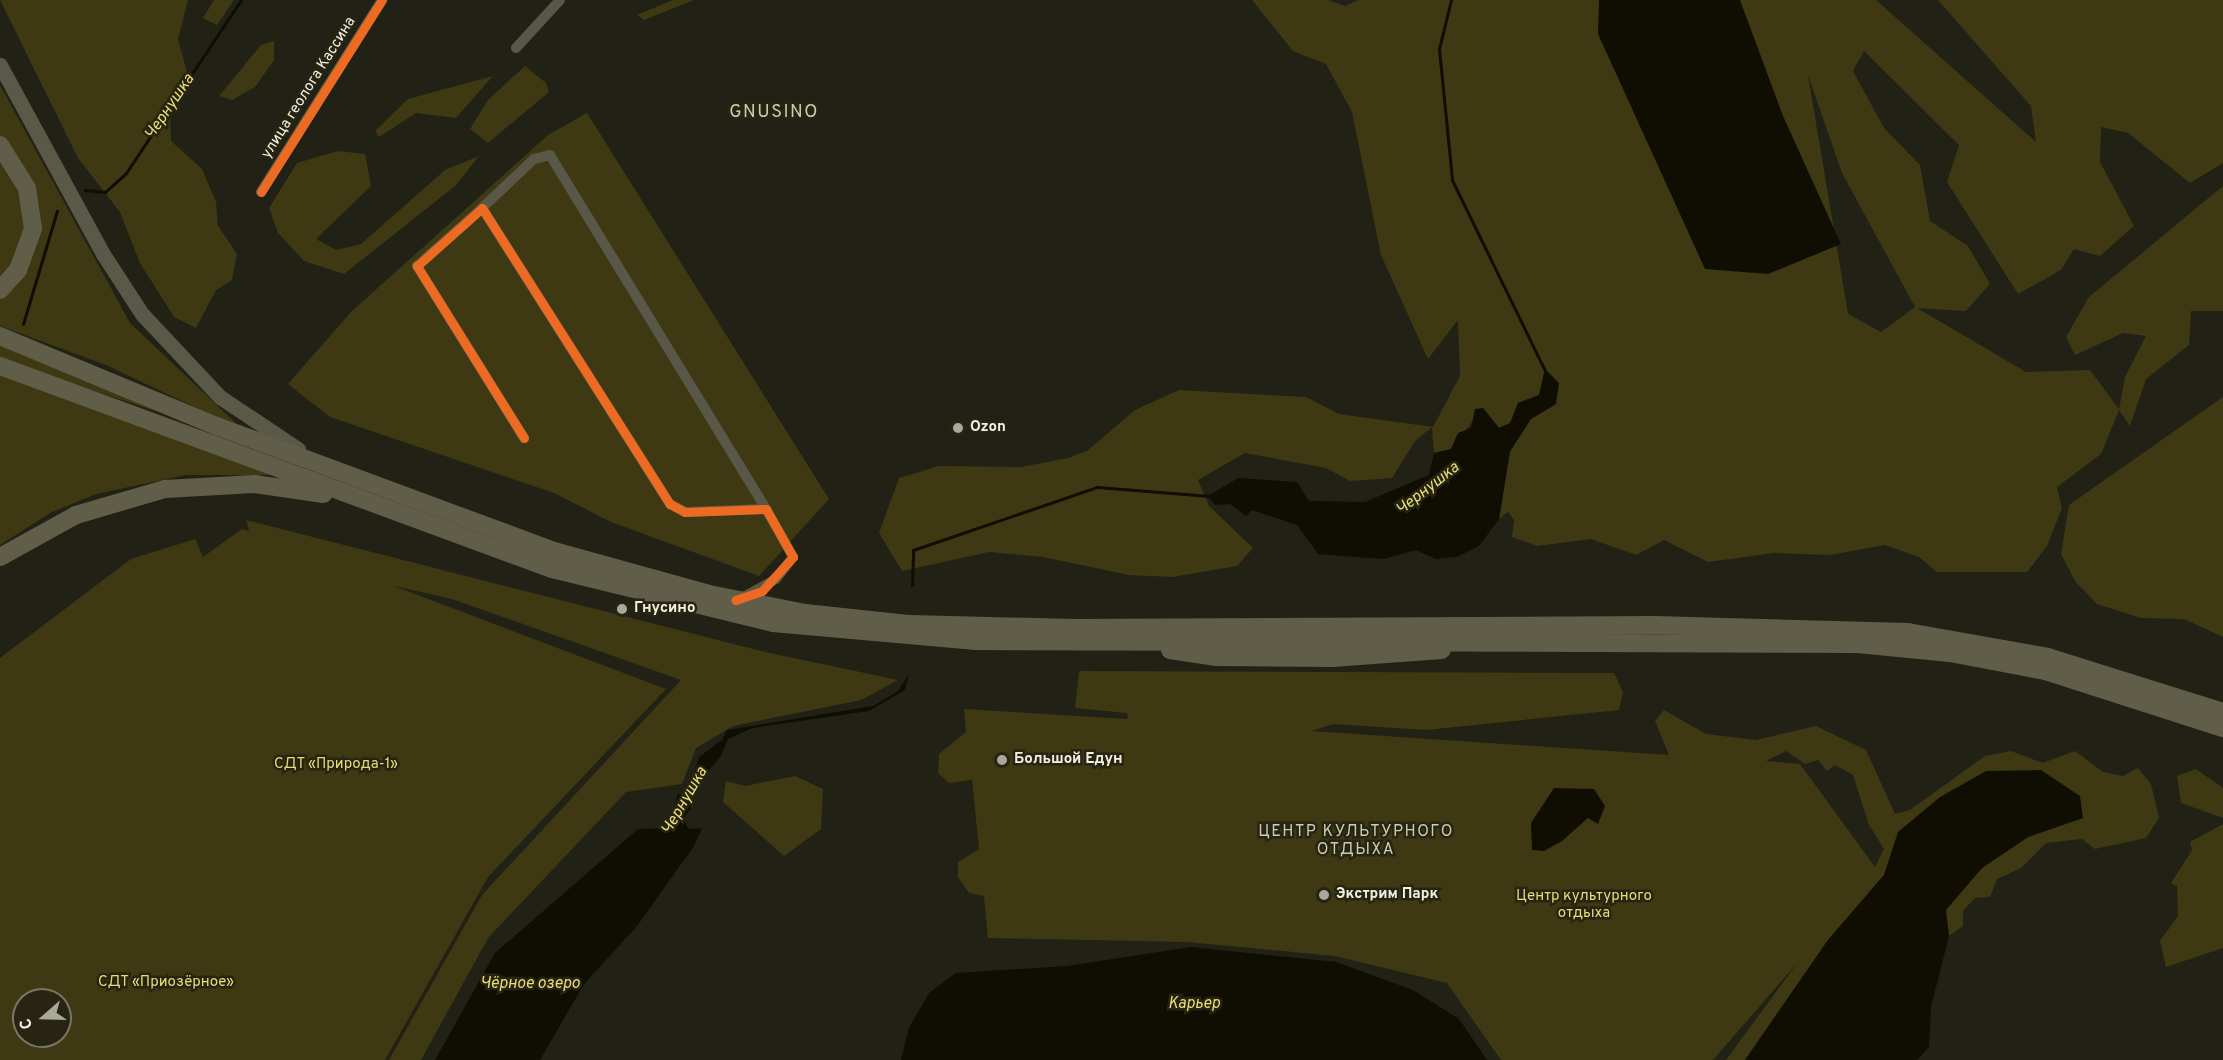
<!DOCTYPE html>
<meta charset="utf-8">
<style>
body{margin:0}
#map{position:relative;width:2223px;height:1060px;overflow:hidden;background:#222116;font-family:Overpass,sans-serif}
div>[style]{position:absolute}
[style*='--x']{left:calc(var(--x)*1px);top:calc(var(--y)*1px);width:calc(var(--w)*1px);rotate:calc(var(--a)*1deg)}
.green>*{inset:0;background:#3e3913}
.water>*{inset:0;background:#100d02}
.stream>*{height:3px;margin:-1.5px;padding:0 1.5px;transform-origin:1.5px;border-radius:1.5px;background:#100d02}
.minor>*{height:10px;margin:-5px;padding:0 5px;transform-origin:5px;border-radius:5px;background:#595747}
.secondary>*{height:15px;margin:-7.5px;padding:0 7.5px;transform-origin:7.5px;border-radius:7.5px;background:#5a5846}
.trunk>*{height:18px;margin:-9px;padding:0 9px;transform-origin:9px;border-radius:9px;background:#605e48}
.cycleway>*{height:9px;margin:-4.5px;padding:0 4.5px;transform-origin:4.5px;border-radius:4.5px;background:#ed6a23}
.dots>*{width:16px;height:16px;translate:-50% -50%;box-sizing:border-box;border:3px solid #272511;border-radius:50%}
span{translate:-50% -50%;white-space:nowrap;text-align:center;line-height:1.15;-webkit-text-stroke:5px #272511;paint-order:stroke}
.street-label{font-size:15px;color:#f1f0e3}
.poi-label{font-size:15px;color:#f1f0e3;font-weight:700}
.left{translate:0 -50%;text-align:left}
.park-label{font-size:15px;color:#e6db78}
.water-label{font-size:16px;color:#e9de7b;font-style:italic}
.neighbourhood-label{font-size:16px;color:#cdccb3;letter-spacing:1.5px}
.quarter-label{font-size:18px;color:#cdccb3;letter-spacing:1.5px}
.north{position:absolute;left:12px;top:988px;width:60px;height:60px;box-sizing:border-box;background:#272511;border:2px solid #787665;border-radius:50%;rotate:250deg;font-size:16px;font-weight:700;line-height:24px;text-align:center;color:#f1f0e3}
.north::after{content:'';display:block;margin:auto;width:21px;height:27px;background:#a9a89b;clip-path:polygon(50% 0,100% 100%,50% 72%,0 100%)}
</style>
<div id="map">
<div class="green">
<div style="clip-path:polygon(0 0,188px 0,178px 39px,188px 76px,170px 104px,171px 141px,202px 169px,216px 202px,218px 226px,237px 254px,232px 280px,216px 290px,196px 328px,174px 317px,140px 263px,120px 212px,78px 158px)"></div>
<div style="clip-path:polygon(214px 0,234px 0,217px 25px,203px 18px)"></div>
<div style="clip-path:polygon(673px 0,694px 0,644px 20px,637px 15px)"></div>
<div style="clip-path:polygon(evenodd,1252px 0,1328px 0,1345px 6px,1358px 0,1876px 0,2036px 142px,2031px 106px,1938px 0,2223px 0,2223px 163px,2190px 183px,2128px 133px,2101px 127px,2100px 162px,2134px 226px,2100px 256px,2074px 249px,2061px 270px,2018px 294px,1947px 182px,1959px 145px,1864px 51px,1853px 71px,1884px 128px,1920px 165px,1930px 221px,1968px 246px,1990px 284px,1966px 311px,1917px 308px,2026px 372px,2090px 370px,2119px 409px,2125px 377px,2146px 336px,2123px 333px,2075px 355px,2066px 337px,2089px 297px,2223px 186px,2223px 311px,2191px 311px,2189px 345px,2146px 379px,2130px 426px,2119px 410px,2101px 454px,2057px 487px,2062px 508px,2047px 546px,2027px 572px,1937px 572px,1919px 557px,1885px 545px,1830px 555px,1774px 553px,1708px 562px,1664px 540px,1636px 555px,1591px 539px,1537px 546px,1512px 537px,1514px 520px,1508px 512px,1499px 519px,1510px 452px,1531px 419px,1556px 404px,1545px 369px,1539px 395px,1518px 403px,1511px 423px,1499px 428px,1483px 408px,1451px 449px,1434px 453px,1432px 427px,1415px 441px,1392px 478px,1350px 481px,1326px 468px,1245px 453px,1198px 480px,1209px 506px,1253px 548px,1237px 566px,1172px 577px,1129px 575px,1043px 557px,989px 552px,902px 571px,879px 533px,899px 478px,939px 466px,1021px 467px,1068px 458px,1087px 451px,1135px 410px,1179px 390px,1306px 397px,1339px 414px,1433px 427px,1460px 376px,1458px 320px,1428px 359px,1381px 255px,1352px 112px,1326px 64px,1293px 51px,1252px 0,1808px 75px,1842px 173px,1915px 307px,1881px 332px,1848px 314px,1808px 75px)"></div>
<div style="clip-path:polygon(274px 41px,274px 60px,255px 87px,232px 100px,219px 96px,261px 45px)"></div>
<div style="clip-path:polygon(525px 66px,546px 83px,549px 92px,488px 143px,470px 129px,488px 100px)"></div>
<div style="clip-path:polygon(493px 76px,456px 118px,416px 113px,379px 137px,375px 131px,408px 99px)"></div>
<div style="clip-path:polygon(0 85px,130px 323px,243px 430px,106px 365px,0 326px,0 297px,39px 230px,0 137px)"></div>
<div style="clip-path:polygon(587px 113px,829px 499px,759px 576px,611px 522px,554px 493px,330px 417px,288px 384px,351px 312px,548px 135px)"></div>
<div style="clip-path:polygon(338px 151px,365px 154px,371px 186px,316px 239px,336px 250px,361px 244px,445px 170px,479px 156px,455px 186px,344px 274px,304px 261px,278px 233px,269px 208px,297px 163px)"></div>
<div style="clip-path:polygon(0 154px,28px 211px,21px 252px,0 282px)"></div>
<div style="clip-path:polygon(0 342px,92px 379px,155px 411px,0 360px)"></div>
<div style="clip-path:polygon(0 373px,271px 475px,186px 475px,96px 494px,50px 513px,0 545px)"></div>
<div style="clip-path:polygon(2223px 397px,2223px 637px,2184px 619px,2141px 618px,2097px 604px,2075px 581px,2061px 554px,2069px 505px)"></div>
<div style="clip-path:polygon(evenodd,246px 520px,765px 652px,898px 680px,861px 700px,733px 726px,696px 748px,682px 784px,626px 792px,488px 938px,421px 1060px,389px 1060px,482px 895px,681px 680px,452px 599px,394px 586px,666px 689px,488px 877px,385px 1060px,0 1060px,0 658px,131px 559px,195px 539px,203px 557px,242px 529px,249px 531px,246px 520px,24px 1000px,60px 1000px,60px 1036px,24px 1036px,24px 1000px)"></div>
<div style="clip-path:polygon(evenodd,1079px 671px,1614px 673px,1623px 692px,1619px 710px,1426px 730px,1333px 724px,1311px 731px,1669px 755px,1655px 721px,1664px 710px,1706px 734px,1756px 740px,1816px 726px,1866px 750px,1895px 814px,1910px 810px,1985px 756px,2011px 751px,2043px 763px,2075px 751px,2103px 772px,2123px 776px,2138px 768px,2151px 784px,2159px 818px,2146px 838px,2095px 849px,2082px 839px,2046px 843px,2021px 868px,1997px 879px,1990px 897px,1975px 898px,1963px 911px,1963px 926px,1949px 936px,1945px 910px,1982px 868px,2028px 837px,2083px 818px,1898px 832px,1885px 874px,1828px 940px,1745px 1060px,1726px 1060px,1798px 962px,1713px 1060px,1501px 1060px,1447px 983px,1335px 956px,1188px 942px,988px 938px,984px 896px,969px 893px,958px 877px,958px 862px,979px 849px,972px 780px,949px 783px,938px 773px,939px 754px,966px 732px,964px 709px,1128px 719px,1127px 713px,1075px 708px,1079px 671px,1786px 751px,1805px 764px,1818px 760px,1827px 771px,1835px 765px,1853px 775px,1869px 825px,1884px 849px,1875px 867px,1800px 764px,1766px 761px,1786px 751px)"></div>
<div style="clip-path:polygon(2196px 769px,2223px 788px,2223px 818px,2181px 803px,2177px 776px)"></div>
<div style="clip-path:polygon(795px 776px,823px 789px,821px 829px,784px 856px,723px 802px,726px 781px,745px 786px)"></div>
<div style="clip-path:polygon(2223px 824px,2223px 948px,2166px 967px,2160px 941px,2178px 916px,2177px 886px,2171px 883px,2192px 850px,2190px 842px)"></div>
</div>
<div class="water">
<div style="clip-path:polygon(1599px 0,1740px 0,1783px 116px,1841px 244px,1768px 274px,1705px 269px,1598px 34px)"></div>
<div style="clip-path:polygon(1545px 369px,1559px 383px,1556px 404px,1531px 419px,1510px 451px,1499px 519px,1479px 546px,1457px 557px,1436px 559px,1416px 550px,1383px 559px,1318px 554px,1297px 525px,1252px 510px,1246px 516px,1230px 504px,1215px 505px,1208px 496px,1238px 478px,1297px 482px,1309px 501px,1365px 502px,1429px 475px,1434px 453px,1451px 449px,1458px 433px,1471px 428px,1475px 409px,1483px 408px,1499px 428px,1510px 423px,1518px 403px,1539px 395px)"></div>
<div style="clip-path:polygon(909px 674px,905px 690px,869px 711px,752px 728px,728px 739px,721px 756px,688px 795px,691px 808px,683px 819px,689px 829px,702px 828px,694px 846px,637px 926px,584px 984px,540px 1060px,435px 1060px,495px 953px,638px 829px,668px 828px,678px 794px,687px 795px,699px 757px,722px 740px,727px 730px,873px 706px,898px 691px)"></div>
<div style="clip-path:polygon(2041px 770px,2080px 796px,2083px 818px,2028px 837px,1982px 868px,1946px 910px,1949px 936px,1931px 1007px,1929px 1047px,1917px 1060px,1745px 1060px,1828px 940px,1884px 875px,1898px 832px,1940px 797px,1986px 771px)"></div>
<div style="clip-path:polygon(1554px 788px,1594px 789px,1605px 806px,1598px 824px,1588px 818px,1562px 841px,1544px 851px,1532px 850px,1531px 823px)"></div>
<div style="clip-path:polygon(1191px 947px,1336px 962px,1413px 990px,1459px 1019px,1487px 1060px,901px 1060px,909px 1028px,929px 993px,956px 973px,1067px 966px)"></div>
</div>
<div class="stream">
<div style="--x:1451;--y:0;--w:50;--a:103.8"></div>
<div style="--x:1439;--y:49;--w:132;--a:84.3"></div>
<div style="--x:1452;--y:180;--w:212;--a:64"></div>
<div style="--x:85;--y:190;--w:20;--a:6"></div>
<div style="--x:105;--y:192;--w:28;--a:-42"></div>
<div style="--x:126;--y:173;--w:208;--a:-56.4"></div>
<div style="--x:23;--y:324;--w:118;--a:-73.3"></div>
<div style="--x:912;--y:585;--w:35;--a:-88"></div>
<div style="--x:913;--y:550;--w:194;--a:-18.9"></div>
<div style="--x:1097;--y:487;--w:113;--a:4.6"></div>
</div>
<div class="minor">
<div style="--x:516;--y:48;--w:65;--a:-47.5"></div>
<div style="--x:261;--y:192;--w:227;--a:-57.8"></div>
<div style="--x:482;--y:208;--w:71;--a:-43.3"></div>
<div style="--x:534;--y:159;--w:16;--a:-14"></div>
<div style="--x:550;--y:155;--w:415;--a:58.6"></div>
<div style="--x:524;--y:438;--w:203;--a:-121.9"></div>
<div style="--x:417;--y:266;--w:87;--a:-41.7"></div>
<div style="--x:482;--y:208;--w:351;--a:57.6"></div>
<div style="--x:670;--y:504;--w:17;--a:28"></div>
<div style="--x:685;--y:512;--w:81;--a:-2.1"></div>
<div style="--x:766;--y:509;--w:55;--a:60.6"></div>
<div style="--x:793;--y:557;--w:28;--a:128"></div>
<div style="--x:776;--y:579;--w:39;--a:151"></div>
</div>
<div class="secondary">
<div style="--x:0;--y:65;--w:215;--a:61.4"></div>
<div style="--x:103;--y:254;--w:72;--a:57"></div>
<div style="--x:142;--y:314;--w:114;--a:46.8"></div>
<div style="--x:220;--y:397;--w:94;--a:33.7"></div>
</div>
<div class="trunk">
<div style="--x:0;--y:145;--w:51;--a:57.9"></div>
<div style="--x:27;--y:188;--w:41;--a:81.7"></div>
<div style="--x:33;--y:229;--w:44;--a:110.1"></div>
<div style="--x:18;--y:270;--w:27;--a:132"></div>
<div style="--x:0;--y:336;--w:237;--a:22.6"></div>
<div style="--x:219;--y:427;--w:357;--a:20.3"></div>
<div style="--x:554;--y:551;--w:161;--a:15.5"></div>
<div style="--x:709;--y:594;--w:98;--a:11.2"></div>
<div style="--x:805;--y:613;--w:106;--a:6"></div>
<div style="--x:910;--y:624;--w:165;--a:1.4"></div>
<div style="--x:1075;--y:628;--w:579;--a:-0.3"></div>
<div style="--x:1654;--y:625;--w:254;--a:1.6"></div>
<div style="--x:1908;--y:632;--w:142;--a:10.1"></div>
<div style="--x:2048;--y:657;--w:183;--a:17.4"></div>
<div style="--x:0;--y:366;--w:588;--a:20.19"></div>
<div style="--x:552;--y:569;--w:228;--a:13.7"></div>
<div style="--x:773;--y:623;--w:204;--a:5.1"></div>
<div style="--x:976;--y:641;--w:882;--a:0.19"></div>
<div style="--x:1858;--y:644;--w:92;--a:5.6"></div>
<div style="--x:1950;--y:653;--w:97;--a:10.7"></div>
<div style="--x:2045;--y:671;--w:187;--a:17.8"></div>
<div style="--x:0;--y:557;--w:87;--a:-28.9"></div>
<div style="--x:76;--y:515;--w:93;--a:-16.3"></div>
<div style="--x:165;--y:489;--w:89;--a:-3.2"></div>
<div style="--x:254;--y:484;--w:70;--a:8.2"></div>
<div style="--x:1170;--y:650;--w:47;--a:8.7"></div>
<div style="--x:1216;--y:657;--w:116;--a:0.5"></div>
<div style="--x:1332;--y:658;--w:110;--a:-4.2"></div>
</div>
<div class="cycleway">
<div style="--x:261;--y:192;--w:227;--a:-57.8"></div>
<div style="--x:524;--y:438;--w:203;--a:-121.9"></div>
<div style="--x:417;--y:266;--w:87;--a:-41.7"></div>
<div style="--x:482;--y:208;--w:351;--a:57.6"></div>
<div style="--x:670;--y:504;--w:17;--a:28"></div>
<div style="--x:685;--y:512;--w:81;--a:-2.1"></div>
<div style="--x:766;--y:509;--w:55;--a:60.6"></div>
<div style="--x:793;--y:557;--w:46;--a:132.4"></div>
<div style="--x:762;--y:591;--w:28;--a:161"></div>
</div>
<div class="dots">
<div style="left:958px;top:428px;background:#a9a89b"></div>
<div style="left:622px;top:609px;background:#a9a89b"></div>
<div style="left:1002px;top:760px;background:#a9a89b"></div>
<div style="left:1324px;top:895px;background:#a9a89b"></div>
</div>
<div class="street-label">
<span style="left:309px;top:88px;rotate:-58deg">улица геолога Кассина</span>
</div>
<div class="poi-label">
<span class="left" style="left:970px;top:428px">Ozon</span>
<span class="left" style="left:634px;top:609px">Гнусино</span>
<span class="left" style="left:1014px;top:760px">Большой Едун</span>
<span class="left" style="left:1336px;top:895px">Экстрим Парк</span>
</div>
<div class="park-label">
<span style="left:336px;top:765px">СДТ «Природа-1»</span>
<span style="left:1584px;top:905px">Центр культурного<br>отдыха</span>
<span style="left:166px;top:983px">СДТ «Приозёрное»</span>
</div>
<div class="water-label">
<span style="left:170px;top:107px;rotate:-56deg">Чернушка</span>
<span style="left:1428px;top:489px;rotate:-38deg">Чернушка</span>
<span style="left:685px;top:801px;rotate:-60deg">Чернушка</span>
<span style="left:530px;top:984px">Чёрное озеро</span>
<span style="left:1194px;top:1004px">Карьер</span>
</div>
<div class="neighbourhood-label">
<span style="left:1356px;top:841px">ЦЕНТР КУЛЬТУРНОГО<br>ОТДЫХА</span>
</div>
<div class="quarter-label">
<span style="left:774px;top:113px">GNUSINO</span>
</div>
<div class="north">С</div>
</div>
